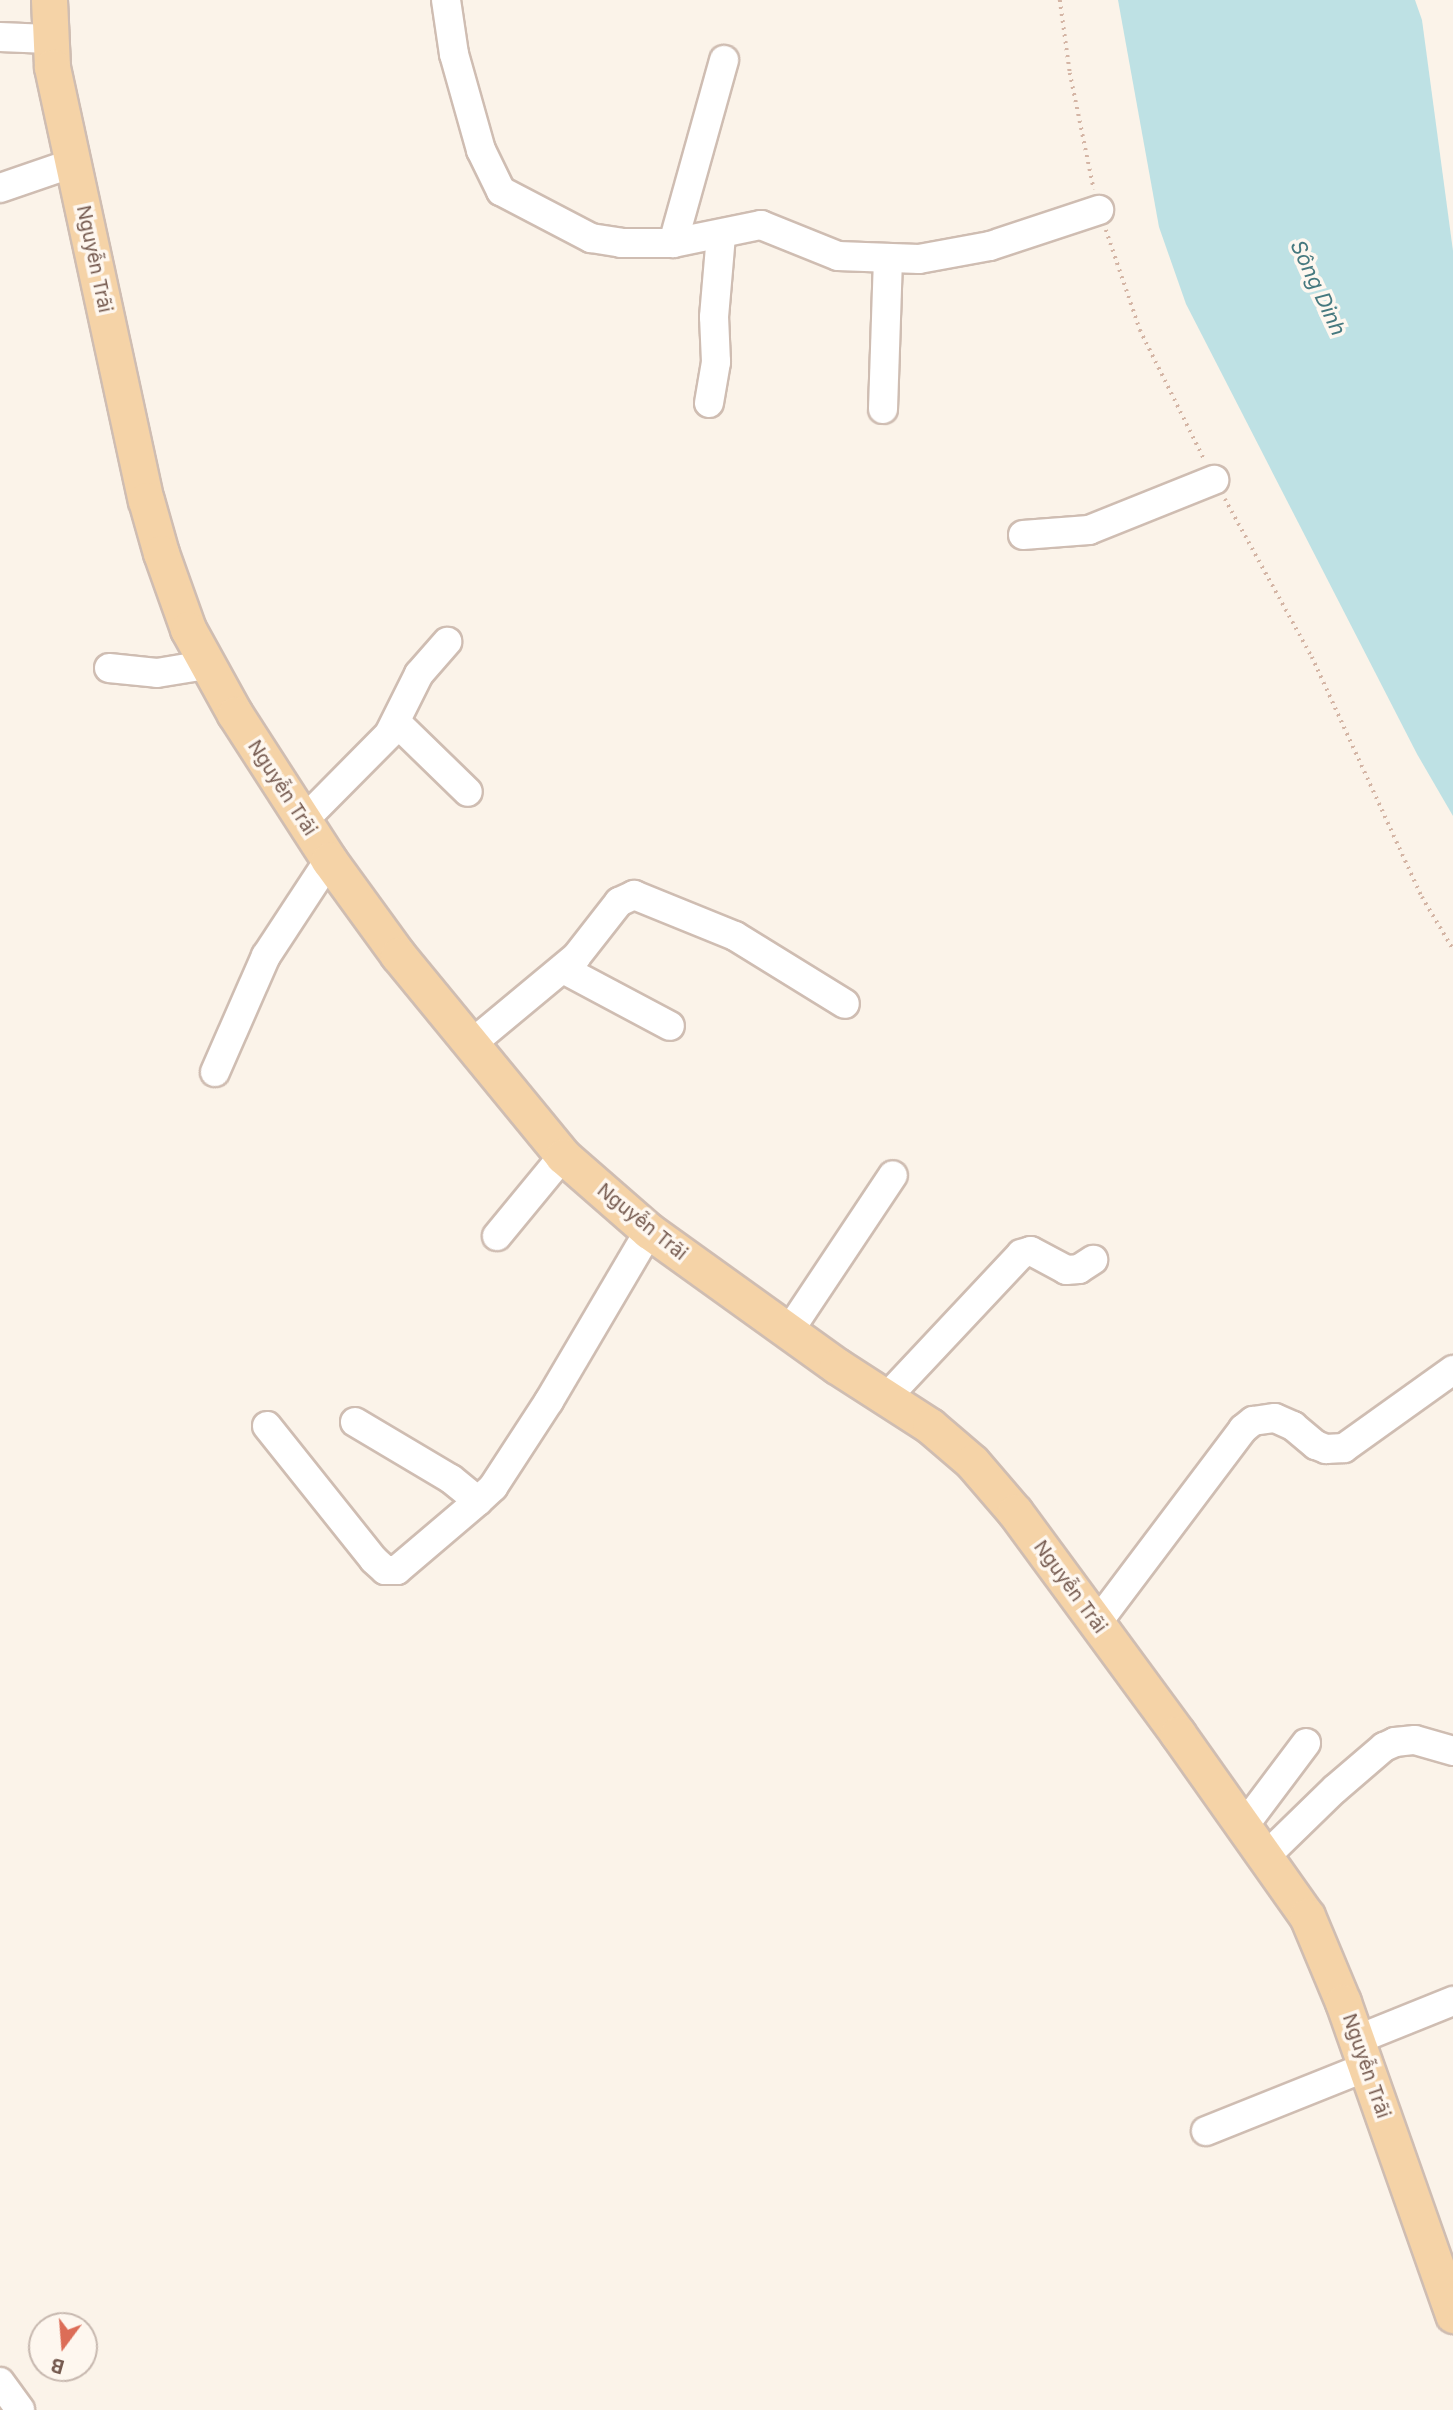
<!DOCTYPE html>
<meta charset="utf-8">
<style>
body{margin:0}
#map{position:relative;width:1453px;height:2410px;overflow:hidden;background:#fbf3e9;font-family:Inter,sans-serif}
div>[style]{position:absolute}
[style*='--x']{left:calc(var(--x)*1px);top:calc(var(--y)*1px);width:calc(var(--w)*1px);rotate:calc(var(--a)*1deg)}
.water>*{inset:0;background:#bee1e4}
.path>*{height:3.5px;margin-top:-1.75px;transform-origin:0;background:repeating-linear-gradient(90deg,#d4b5a5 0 2px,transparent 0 7px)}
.roads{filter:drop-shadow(2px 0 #cfbdb2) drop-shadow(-2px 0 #cfbdb2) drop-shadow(0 2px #cfbdb2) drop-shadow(0 -2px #cfbdb2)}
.minor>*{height:28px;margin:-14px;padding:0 14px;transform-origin:14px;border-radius:14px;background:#fff}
.major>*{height:35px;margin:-17.5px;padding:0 17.5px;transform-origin:17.5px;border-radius:17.5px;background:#f5d3a7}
span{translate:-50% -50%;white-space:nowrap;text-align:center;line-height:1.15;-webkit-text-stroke:7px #fef7ef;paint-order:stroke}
.street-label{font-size:19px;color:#74594e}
.water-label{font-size:21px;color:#46797f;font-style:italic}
.north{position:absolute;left:28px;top:2312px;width:70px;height:70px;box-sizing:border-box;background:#fef7ef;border:2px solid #c7b8af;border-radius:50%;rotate:196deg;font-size:19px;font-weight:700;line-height:28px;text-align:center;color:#74594e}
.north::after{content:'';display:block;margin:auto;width:24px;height:32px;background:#dc6d57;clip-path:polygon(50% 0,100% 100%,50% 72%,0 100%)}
</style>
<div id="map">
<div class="water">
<div style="clip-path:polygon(1118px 0,1415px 0,1422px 20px,1453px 251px,1453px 816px,1417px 754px,1186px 304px,1159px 227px)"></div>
</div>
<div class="path">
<div style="--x:1060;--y:0;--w:74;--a:82.2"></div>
<div style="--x:1070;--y:73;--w:119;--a:78.4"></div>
<div style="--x:1106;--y:230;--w:106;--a:71.2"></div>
<div style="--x:1140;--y:330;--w:146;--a:63.6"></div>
<div style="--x:1225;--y:499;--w:180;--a:61.2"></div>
<div style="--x:1312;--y:657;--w:264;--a:65.4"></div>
<div style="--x:1422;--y:897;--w:61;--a:59.2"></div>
</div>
<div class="roads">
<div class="minor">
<div style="--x:446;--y:0;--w:55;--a:81.6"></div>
<div style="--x:454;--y:54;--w:100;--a:74.3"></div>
<div style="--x:481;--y:150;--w:46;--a:64"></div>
<div style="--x:501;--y:191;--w:102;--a:27.6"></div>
<div style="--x:591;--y:238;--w:30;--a:9"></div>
<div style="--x:621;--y:243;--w:52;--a:0"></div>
<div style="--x:673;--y:243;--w:90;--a:-11.6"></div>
<div style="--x:761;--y:225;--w:83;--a:21.9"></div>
<div style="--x:838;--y:256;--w:81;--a:2.1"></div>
<div style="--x:919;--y:259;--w:72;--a:-10.4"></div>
<div style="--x:990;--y:246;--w:115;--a:-18.3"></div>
<div style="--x:0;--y:37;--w:49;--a:2.3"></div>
<div style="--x:0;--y:188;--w:77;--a:-18.9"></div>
<div style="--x:673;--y:243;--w:190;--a:-74.4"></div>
<div style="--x:709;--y:403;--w:42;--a:-80.3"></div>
<div style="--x:716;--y:362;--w:45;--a:-92.5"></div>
<div style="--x:714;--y:317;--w:81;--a:-85.1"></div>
<div style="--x:883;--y:409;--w:150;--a:-88.1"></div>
<div style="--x:1023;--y:535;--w:66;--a:-4.3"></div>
<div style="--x:1089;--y:530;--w:135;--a:-21.8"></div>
<div style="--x:109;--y:668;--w:48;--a:5.9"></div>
<div style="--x:157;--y:673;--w:50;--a:-9.3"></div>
<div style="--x:396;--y:722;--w:100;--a:44.2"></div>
<div style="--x:303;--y:821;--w:122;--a:-45.3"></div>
<div style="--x:389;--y:734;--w:67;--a:-63.4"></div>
<div style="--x:419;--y:674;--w:43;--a:-48.8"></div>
<div style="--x:563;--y:969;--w:121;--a:28"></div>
<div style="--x:470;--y:1045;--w:138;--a:-39.7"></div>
<div style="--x:576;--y:957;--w:70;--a:-52"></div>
<div style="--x:619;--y:902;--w:17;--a:-25"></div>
<div style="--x:634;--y:895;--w:109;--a:22.1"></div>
<div style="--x:735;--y:936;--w:129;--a:31.7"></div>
<div style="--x:215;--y:1072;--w:127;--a:-66.3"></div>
<div style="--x:266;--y:956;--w:115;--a:-56.7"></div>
<div style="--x:497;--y:1236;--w:104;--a:-50.5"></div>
<div style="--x:789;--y:1331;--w:187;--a:-56.3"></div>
<div style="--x:886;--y:1398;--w:197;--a:-46.8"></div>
<div style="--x:1021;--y:1254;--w:10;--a:-17"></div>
<div style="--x:1031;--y:1251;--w:40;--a:28"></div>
<div style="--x:1066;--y:1270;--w:13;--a:-4"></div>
<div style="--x:1079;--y:1269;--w:17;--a:-33"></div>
<div style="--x:355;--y:1422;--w:112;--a:30.7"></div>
<div style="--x:451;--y:1479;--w:35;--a:39"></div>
<div style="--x:478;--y:1501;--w:21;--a:-43"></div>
<div style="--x:493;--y:1487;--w:103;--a:-56.9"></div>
<div style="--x:549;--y:1401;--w:197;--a:-59.5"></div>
<div style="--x:267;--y:1426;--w:171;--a:51.4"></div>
<div style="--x:374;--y:1560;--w:15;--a:42"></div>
<div style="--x:385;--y:1570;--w:12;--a:0"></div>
<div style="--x:397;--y:1570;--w:106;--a:-40.4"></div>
<div style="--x:1097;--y:1623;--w:243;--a:-53"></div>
<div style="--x:1243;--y:1429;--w:13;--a:-39"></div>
<div style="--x:1253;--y:1421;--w:22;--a:-8"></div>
<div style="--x:1275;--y:1418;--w:20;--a:24"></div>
<div style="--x:1293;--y:1426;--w:30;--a:40"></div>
<div style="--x:1316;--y:1445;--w:11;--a:22"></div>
<div style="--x:1326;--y:1449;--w:18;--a:-3"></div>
<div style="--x:1344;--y:1448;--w:134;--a:-35.6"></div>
<div style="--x:1243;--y:1827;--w:105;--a:-53.1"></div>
<div style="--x:1266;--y:1856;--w:96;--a:-44.2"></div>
<div style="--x:1335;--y:1789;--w:65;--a:-40.6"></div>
<div style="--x:1384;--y:1747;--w:12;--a:-24"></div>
<div style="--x:1395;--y:1742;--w:20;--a:-6"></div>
<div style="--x:1415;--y:1740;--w:40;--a:16"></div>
<div style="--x:1356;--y:2040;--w:105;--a:-21.9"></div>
<div style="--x:1206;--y:2131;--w:172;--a:-21.8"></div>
<div style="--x:0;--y:2382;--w:34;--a:54"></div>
</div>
<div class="major">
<div style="--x:49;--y:0;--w:67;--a:87.4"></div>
<div style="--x:52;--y:67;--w:443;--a:77.8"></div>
<div style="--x:146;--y:500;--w:55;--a:74.2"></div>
<div style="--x:161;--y:553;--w:81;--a:70.4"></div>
<div style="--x:188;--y:629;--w:97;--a:61.1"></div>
<div style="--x:235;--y:714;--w:174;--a:57.2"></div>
<div style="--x:329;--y:860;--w:117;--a:54"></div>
<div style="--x:398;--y:955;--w:260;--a:50.6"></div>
<div style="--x:563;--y:1156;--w:114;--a:41.1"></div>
<div style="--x:649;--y:1231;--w:231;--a:35.7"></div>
<div style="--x:837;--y:1366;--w:111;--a:32.8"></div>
<div style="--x:930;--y:1426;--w:55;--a:40.6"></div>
<div style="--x:972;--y:1462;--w:66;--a:49.3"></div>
<div style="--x:1015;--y:1512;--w:275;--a:53.7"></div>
<div style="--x:1178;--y:1734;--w:223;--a:54.7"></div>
<div style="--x:1307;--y:1916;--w:93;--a:67.3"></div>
<div style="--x:1343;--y:2002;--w:332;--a:70.6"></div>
</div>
</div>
<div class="street-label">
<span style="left:94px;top:259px;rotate:78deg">Nguyễn Trãi</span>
<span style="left:282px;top:788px;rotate:57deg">Nguyễn Trãi</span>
<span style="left:642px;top:1222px;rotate:39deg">Nguyễn Trãi</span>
<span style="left:1070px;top:1587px;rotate:54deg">Nguyễn Trãi</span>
<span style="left:1366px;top:2066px;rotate:71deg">Nguyễn Trãi</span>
</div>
<div class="water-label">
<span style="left:1318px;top:288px;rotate:65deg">Sông Dinh</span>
</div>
<div class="north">B</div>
</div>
